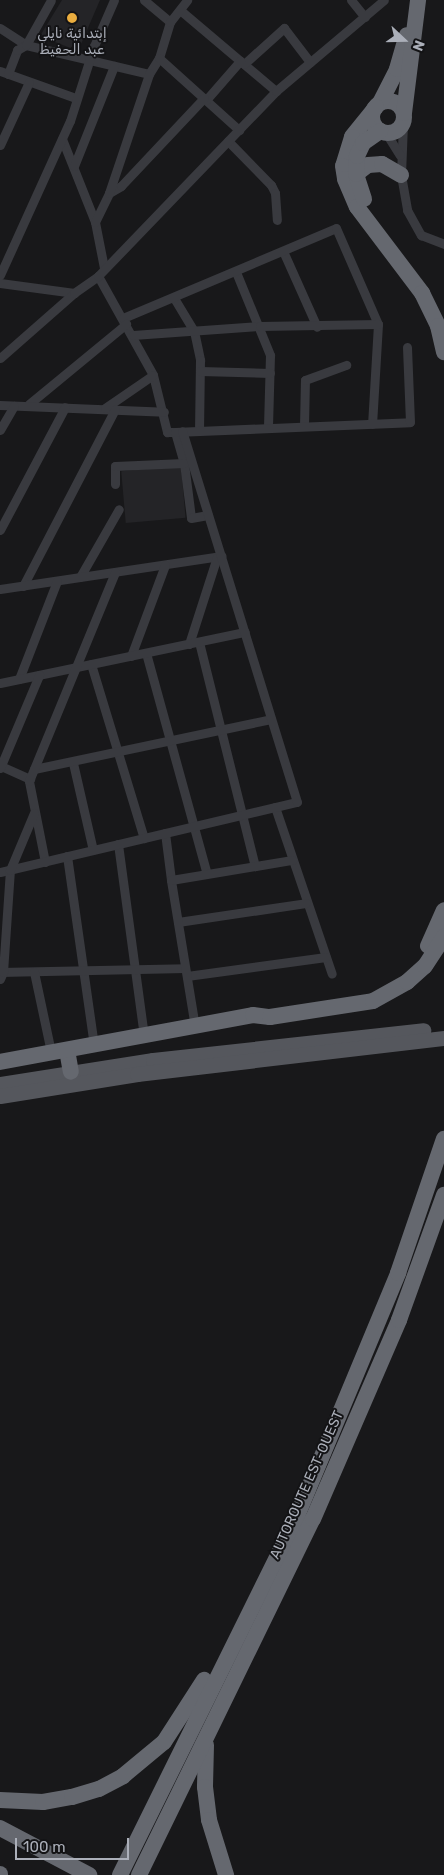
<!DOCTYPE html>
<meta charset="utf-8">
<style>
body{margin:0}
#map{position:relative;width:444px;height:1875px;overflow:hidden;background:#18181a;font-family:Rubik,Vazirmatn,sans-serif}
div>[style]{position:absolute}
[style*='--x']{left:calc(var(--x)*1px);top:calc(var(--y)*1px);width:calc(var(--w)*1px);rotate:calc(var(--a)*1deg)}
.built>*{inset:0;background:#242427;transform-origin:0 0}
.street>*{height:9px;margin:-4.5px;padding:0 4.5px;transform-origin:4.5px;border-radius:4.5px;background:#393a3f}
.primary>*{height:15px;margin:-7.5px;padding:0 7.5px;transform-origin:7.5px;border-radius:7.5px;background:#55575d}
.highway>*{height:16px;margin:-8px;padding:0 8px;transform-origin:8px;border-radius:8px;background:#65686f}
.highway>.ring{margin:-8px;padding:0;box-sizing:content-box;background:none;border:16px solid #65686f;border-radius:50%}
.dots>*{width:14px;height:14px;translate:-50% -50%;box-sizing:border-box;border:2px solid #131315;border-radius:50%}
span{translate:-50% -50%;white-space:nowrap;text-align:center;line-height:1.15;-webkit-text-stroke:4px #131315;paint-order:stroke}
.poi-label{font-size:14px;color:#abafb9}
.street-label{font-size:14px;color:#abafb9}
.north{position:absolute;left:379px;top:15px;width:50px;height:50px;-webkit-text-stroke:4px #131315;paint-order:stroke;rotate:111deg;font-size:14px;font-weight:700;line-height:20px;text-align:center;color:#abafb9}
.north::after{content:'';display:block;margin:auto;width:18px;height:22px;background:#abafb9;clip-path:polygon(50% 0,100% 100%,50% 72%,0 100%)}
.scale{position:absolute;left:15px;top:1838px;width:114px;height:22px;box-sizing:border-box;border:2px solid #abafb9;border-top:0;padding-left:6px;font-size:15px;line-height:18px;white-space:nowrap;color:#abafb9;-webkit-text-stroke:4px #131315;paint-order:stroke}
</style>
<div id="map">
<div class="built">
<div style="clip-path:polygon(62px 0,100px 0,78px 51px,40px 36px)"></div>
<div style="left:181px;top:466px;width:52px;height:60px;rotate:85deg"></div>
</div>
<div class="street">
<div style="--x:144;--y:0;--w:34;--a:40"></div>
<div style="--x:351;--y:0;--w:22;--a:51"></div>
<div style="--x:180;--y:10;--w:126;--a:40.2"></div>
<div style="--x:0;--y:28;--w:31;--a:33"></div>
<div style="--x:26;--y:45;--w:126;--a:13.3"></div>
<div style="--x:149;--y:74;--w:19;--a:-58"></div>
<div style="--x:159;--y:58;--w:38;--a:-73"></div>
<div style="--x:170;--y:22;--w:28;--a:-52"></div>
<div style="--x:159;--y:58;--w:108;--a:42"></div>
<div style="--x:244;--y:64;--w:54;--a:-42"></div>
<div style="--x:284;--y:28;--w:43;--a:52.6"></div>
<div style="--x:0;--y:71;--w:81;--a:19.6"></div>
<div style="--x:8;--y:74;--w:26;--a:-69"></div>
<div style="--x:17;--y:50;--w:10;--a:-29"></div>
<div style="--x:26;--y:45;--w:51;--a:-60.9"></div>
<div style="--x:206;--y:100;--w:52;--a:-48.9"></div>
<div style="--x:403;--y:123;--w:52;--a:92.2"></div>
<div style="--x:401;--y:175;--w:36;--a:80"></div>
<div style="--x:407;--y:210;--w:29;--a:61"></div>
<div style="--x:421;--y:235;--w:25;--a:21"></div>
<div style="--x:386;--y:133;--w:26;--a:58"></div>
<div style="--x:62;--y:139;--w:89;--a:68.3"></div>
<div style="--x:95;--y:222;--w:47;--a:78.9"></div>
<div style="--x:228;--y:141;--w:62;--a:45.7"></div>
<div style="--x:271;--y:185;--w:9;--a:63"></div>
<div style="--x:275;--y:193;--w:27;--a:86"></div>
<div style="--x:0;--y:145;--w:69;--a:-65.3"></div>
<div style="--x:74;--y:166;--w:108;--a:-68.2"></div>
<div style="--x:109;--y:193;--w:14;--a:-30"></div>
<div style="--x:121;--y:186;--w:121;--a:-46.7"></div>
<div style="--x:95;--y:222;--w:32;--a:-64"></div>
<div style="--x:109;--y:193;--w:126;--a:-71.4"></div>
<div style="--x:283;--y:251;--w:83;--a:65.9"></div>
<div style="--x:236;--y:272;--w:90;--a:67.7"></div>
<div style="--x:270;--y:355;--w:73;--a:91.6"></div>
<div style="--x:0;--y:275;--w:169;--a:-65.6"></div>
<div style="--x:70;--y:121;--w:79;--a:-72.3"></div>
<div style="--x:94;--y:46;--w:50;--a:-66.5"></div>
<div style="--x:98;--y:276;--w:113;--a:60.9"></div>
<div style="--x:153;--y:375;--w:59;--a:76.2"></div>
<div style="--x:167;--y:432;--w:8;--a:0"></div>
<div style="--x:175;--y:432;--w:32;--a:74"></div>
<div style="--x:184;--y:463;--w:55;--a:82.7"></div>
<div style="--x:191;--y:518;--w:17;--a:-10"></div>
<div style="--x:0;--y:283;--w:75;--a:7.7"></div>
<div style="--x:174;--y:298;--w:39;--a:59"></div>
<div style="--x:194;--y:331;--w:30;--a:78"></div>
<div style="--x:200;--y:360;--w:71;--a:90.8"></div>
<div style="--x:123;--y:318;--w:231;--a:-22.9"></div>
<div style="--x:336;--y:228;--w:105;--a:66.4"></div>
<div style="--x:378;--y:324;--w:100;--a:93.4"></div>
<div style="--x:133;--y:335;--w:127;--a:-4.1"></div>
<div style="--x:260;--y:326;--w:118;--a:-1"></div>
<div style="--x:0;--y:358;--w:98;--a:-41.3"></div>
<div style="--x:74;--y:293;--w:29;--a:-35"></div>
<div style="--x:98;--y:276;--w:257;--a:-46.1"></div>
<div style="--x:276;--y:91;--w:141;--a:-40.1"></div>
<div style="--x:200;--y:371;--w:70;--a:1.6"></div>
<div style="--x:29;--y:404;--w:126;--a:-39.5"></div>
<div style="--x:0;--y:405;--w:164;--a:2.4"></div>
<div style="--x:105;--y:408;--w:58;--a:-34.5"></div>
<div style="--x:304;--y:426;--w:46;--a:-88.8"></div>
<div style="--x:305;--y:380;--w:44;--a:-20.1"></div>
<div style="--x:0;--y:430;--w:28;--a:-60"></div>
<div style="--x:175;--y:432;--w:235;--a:-2.4"></div>
<div style="--x:410;--y:422;--w:75;--a:-92.3"></div>
<div style="--x:115;--y:484;--w:18;--a:-90"></div>
<div style="--x:115;--y:466;--w:69;--a:-2.5"></div>
<div style="--x:0;--y:530;--w:139;--a:-62.1"></div>
<div style="--x:80;--y:577;--w:78;--a:-60.2"></div>
<div style="--x:23;--y:586;--w:199;--a:-62.5"></div>
<div style="--x:0;--y:589;--w:224;--a:-8.5"></div>
<div style="--x:199;--y:642;--w:231;--a:76"></div>
<div style="--x:189;--y:644;--w:91;--a:-72.2"></div>
<div style="--x:146;--y:653;--w:229;--a:74.6"></div>
<div style="--x:131;--y:656;--w:97;--a:-69.5"></div>
<div style="--x:91;--y:664;--w:182;--a:73.1"></div>
<div style="--x:19;--y:679;--w:105;--a:-68.8"></div>
<div style="--x:0;--y:683;--w:250;--a:-11.8"></div>
<div style="--x:73;--y:763;--w:89;--a:77.1"></div>
<div style="--x:1;--y:766;--w:32;--a:24"></div>
<div style="--x:0;--y:768;--w:101;--a:-67.2"></div>
<div style="--x:34;--y:769;--w:242;--a:-11.9"></div>
<div style="--x:275;--y:807;--w:176;--a:71.2"></div>
<div style="--x:165;--y:833;--w:47;--a:82.7"></div>
<div style="--x:118;--y:844;--w:194;--a:82.3"></div>
<div style="--x:67;--y:856;--w:191;--a:81.9"></div>
<div style="--x:45;--y:862;--w:83;--a:-101.2"></div>
<div style="--x:29;--y:781;--w:226;--a:-67.6"></div>
<div style="--x:0;--y:872;--w:305;--a:-13.3"></div>
<div style="--x:297;--y:802;--w:388;--a:-107.2"></div>
<div style="--x:178;--y:922;--w:129;--a:-8.4"></div>
<div style="--x:0;--y:972;--w:185;--a:-1.2"></div>
<div style="--x:34;--y:972;--w:82;--a:78"></div>
<div style="--x:187;--y:976;--w:140;--a:-7.8"></div>
<div style="--x:0;--y:979;--w:8;--a:-67"></div>
<div style="--x:3;--y:972;--w:102;--a:-86.1"></div>
<div style="--x:10;--y:870;--w:62;--a:-67.2"></div>
<div style="--x:195;--y:1027;--w:149;--a:-99.3"></div>
<div style="--x:171;--y:880;--w:123;--a:-9.4"></div>
</div>
<div class="primary">
<div style="--x:0;--y:1084;--w:155;--a:-8.9"></div>
<div style="--x:153;--y:1060;--w:272;--a:-6.3"></div>
<div style="--x:0;--y:1096;--w:139;--a:-9.1"></div>
<div style="--x:137;--y:1074;--w:309;--a:-6.7"></div>
</div>
<div class="highway">
<div class="ring" style="left:372px;top:101px;width:16px;height:16px"></div>
<div style="--x:380;--y:103;--w:38;--a:-63"></div>
<div style="--x:397;--y:69;--w:35;--a:-74"></div>
<div style="--x:376;--y:107;--w:38;--a:129"></div>
<div style="--x:352;--y:137;--w:30;--a:107"></div>
<div style="--x:343;--y:166;--w:13;--a:81"></div>
<div style="--x:345;--y:179;--w:30;--a:67"></div>
<div style="--x:357;--y:207;--w:108;--a:52.9"></div>
<div style="--x:422;--y:293;--w:37;--a:64"></div>
<div style="--x:438;--y:326;--w:27;--a:77"></div>
<div style="--x:404;--y:113;--w:114;--a:-82.9"></div>
<div style="--x:356;--y:174;--w:15;--a:-37"></div>
<div style="--x:368;--y:165;--w:14;--a:-4"></div>
<div style="--x:382;--y:164;--w:22;--a:30"></div>
<div style="--x:364;--y:199;--w:26;--a:-108"></div>
<div style="--x:356;--y:174;--w:18;--a:-87"></div>
<div style="--x:357;--y:156;--w:14;--a:-65"></div>
<div style="--x:363;--y:143;--w:21;--a:-35"></div>
<div style="--x:428;--y:946;--w:39;--a:-66"></div>
<div style="--x:67;--y:1050;--w:22;--a:80"></div>
<div style="--x:0;--y:1062;--w:257;--a:-10.5"></div>
<div style="--x:253;--y:1015;--w:17;--a:7"></div>
<div style="--x:270;--y:1017;--w:104;--a:-8.8"></div>
<div style="--x:373;--y:1001;--w:39;--a:-29"></div>
<div style="--x:407;--y:982;--w:24;--a:-42"></div>
<div style="--x:425;--y:966;--w:35;--a:-57"></div>
<div style="--x:206;--y:1745;--w:42;--a:91.4"></div>
<div style="--x:205;--y:1787;--w:33;--a:83"></div>
<div style="--x:209;--y:1820;--w:58;--a:72.8"></div>
<div style="--x:0;--y:1800;--w:43;--a:2.7"></div>
<div style="--x:43;--y:1802;--w:29;--a:-10"></div>
<div style="--x:72;--y:1797;--w:28;--a:-17"></div>
<div style="--x:99;--y:1789;--w:27;--a:-28"></div>
<div style="--x:123;--y:1776;--w:53;--a:-39.7"></div>
<div style="--x:164;--y:1742;--w:74;--a:-57.2"></div>
<div style="--x:0;--y:1828;--w:101;--a:27.8"></div>
<div style="--x:0;--y:1874;--w:1;--a:90"></div>
<div style="--x:120;--y:1875;--w:395;--a:-63.7"></div>
<div style="--x:295;--y:1521;--w:269;--a:-67.4"></div>
<div style="--x:398;--y:1273;--w:142;--a:-71.1"></div>
<div style="--x:139;--y:1875;--w:396;--a:-64"></div>
<div style="--x:313;--y:1519;--w:217;--a:-66.6"></div>
<div style="--x:399;--y:1320;--w:133;--a:-70.2"></div>
</div>
<div class="dots">
<div style="left:72px;top:18px;background:#eaad3f"></div>
</div>
<div class="poi-label">
<span style="left:72px;top:42px">إبتدائية نايلي<br>عبد الحفيظ</span>
</div>
<div class="street-label">
<span style="left:307px;top:1485px;rotate:-66deg">AUTOROUTE EST-OUEST</span>
</div>
<div class="north">N</div>
<div class="scale">100 m</div>
</div>
